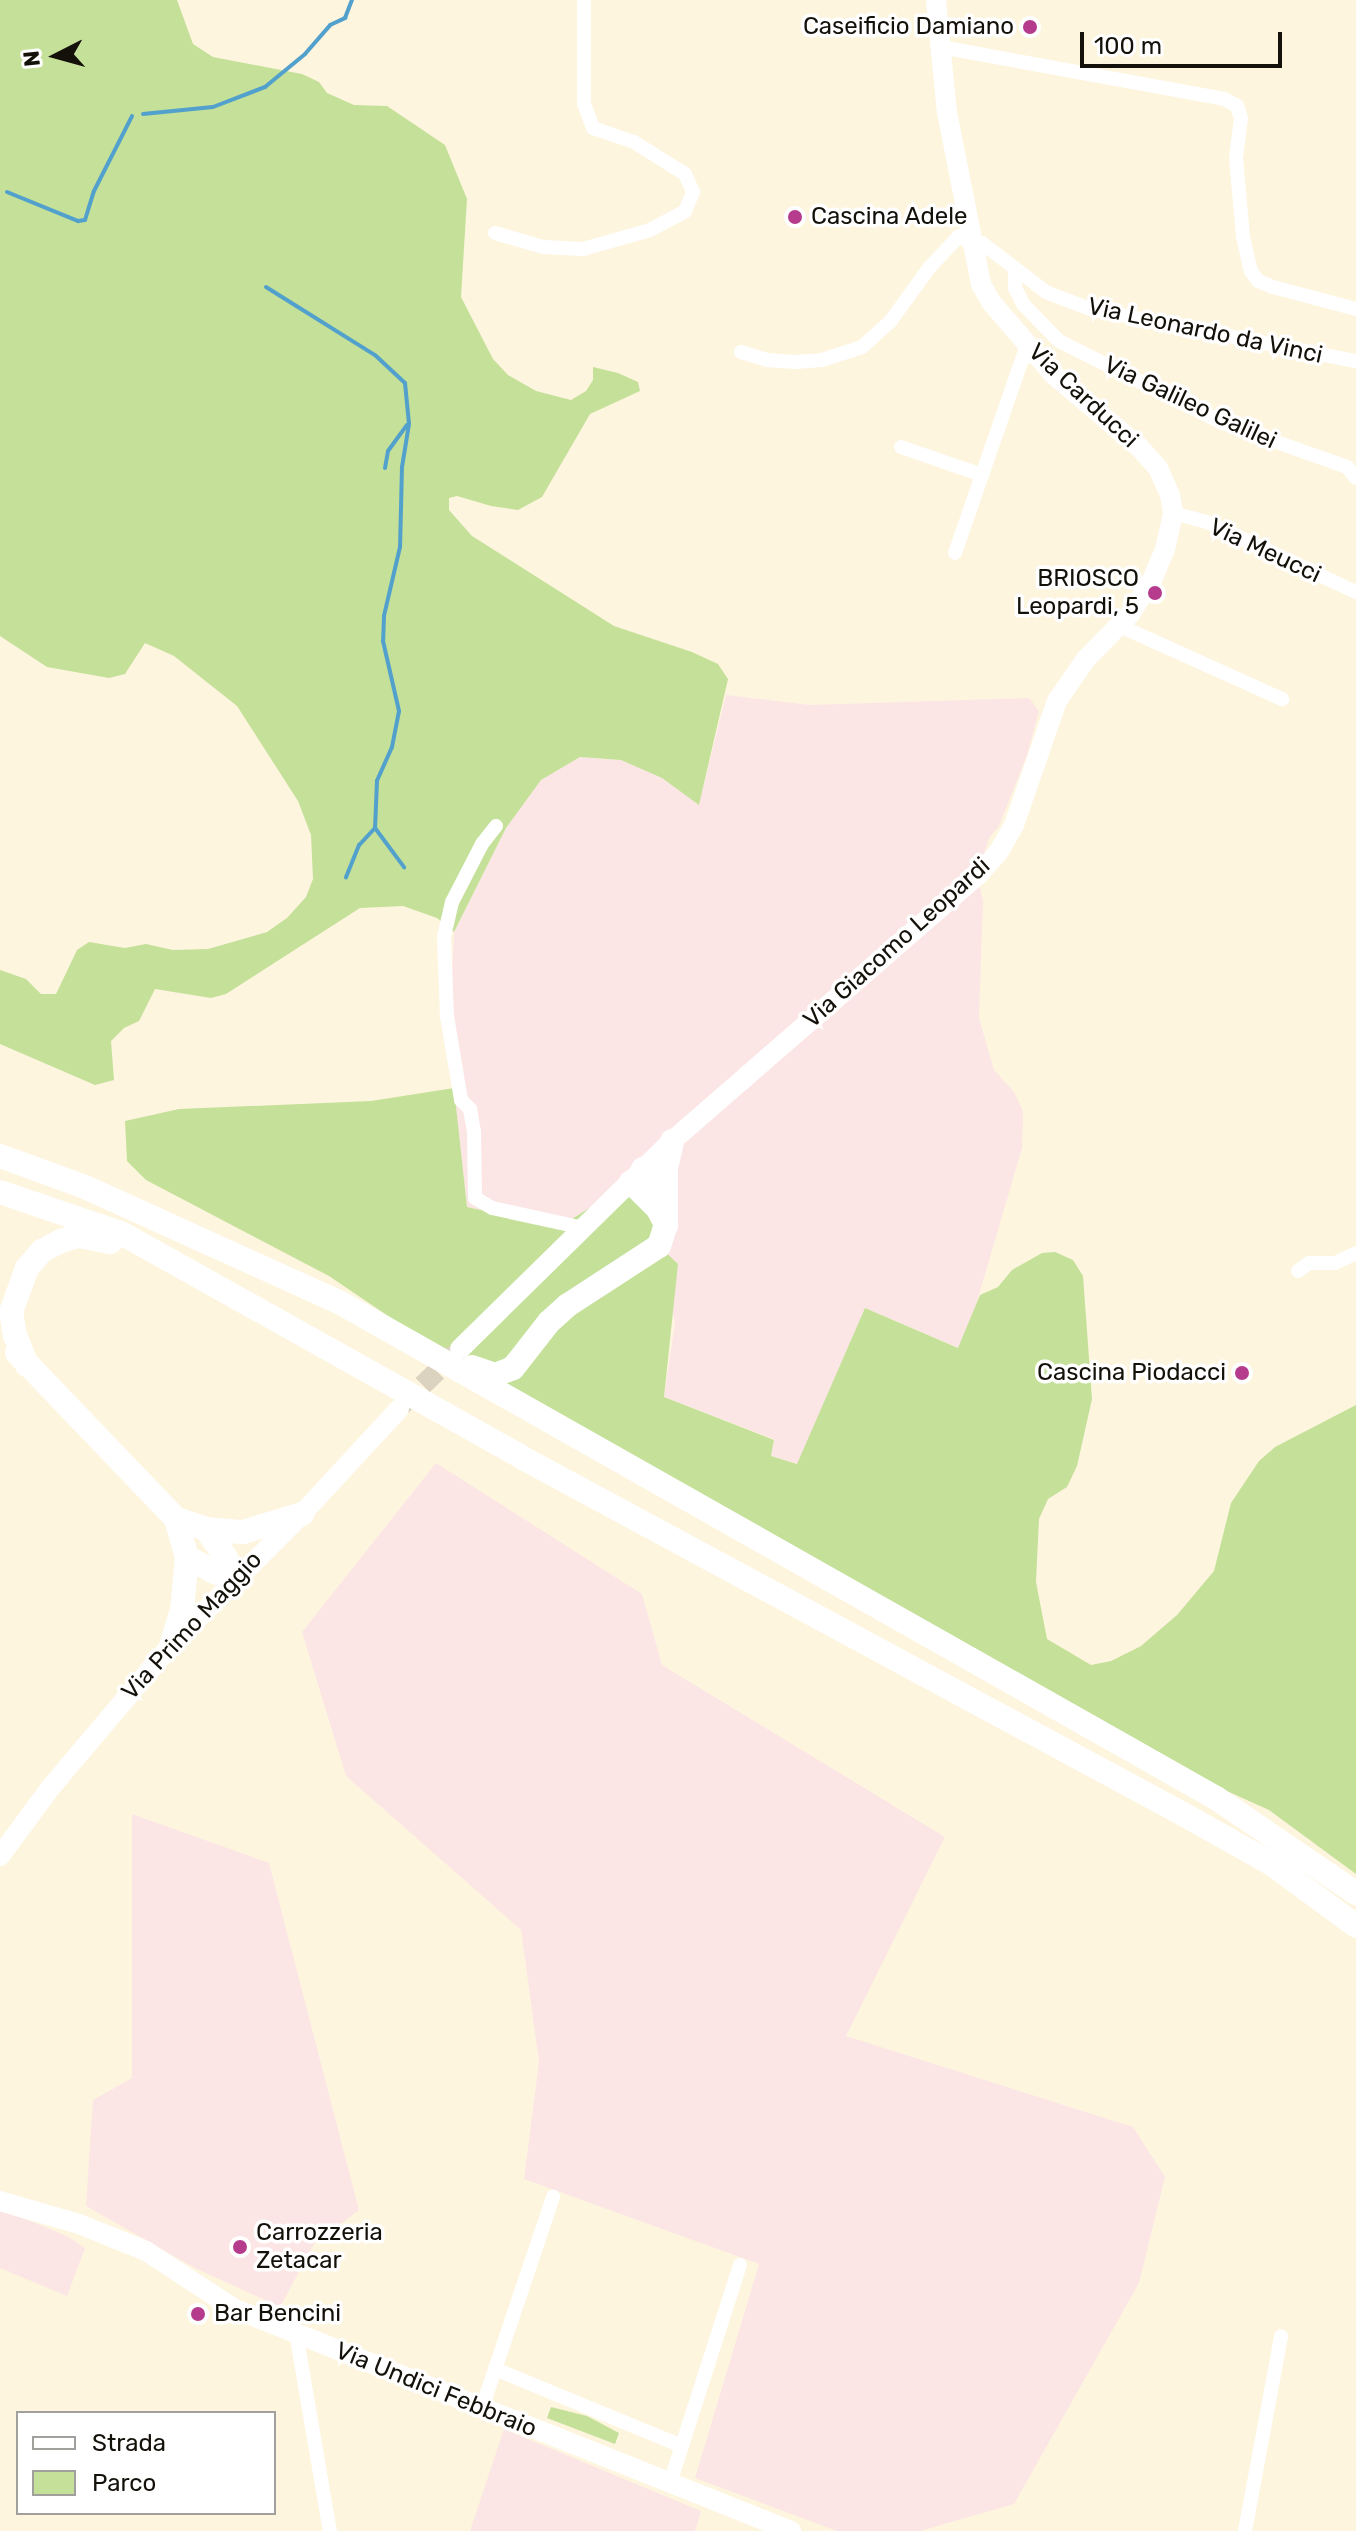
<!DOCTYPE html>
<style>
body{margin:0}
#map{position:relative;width:1356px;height:2531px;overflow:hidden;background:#fef5df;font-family:Rubik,sans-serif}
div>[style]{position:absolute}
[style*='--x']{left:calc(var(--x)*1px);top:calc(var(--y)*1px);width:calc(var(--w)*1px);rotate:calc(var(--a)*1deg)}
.industrial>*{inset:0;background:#fbe6e5}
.green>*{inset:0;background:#c4e099}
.stream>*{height:4px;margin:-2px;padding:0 2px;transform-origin:2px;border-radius:2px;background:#52a0cc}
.secondary-tunnel>*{height:20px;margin-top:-10px;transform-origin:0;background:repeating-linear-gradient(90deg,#dbd3bf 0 20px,transparent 0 30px)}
.street>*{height:14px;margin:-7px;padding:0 7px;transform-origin:7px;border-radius:7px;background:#fff}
.secondary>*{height:20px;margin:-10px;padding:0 10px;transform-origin:10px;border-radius:10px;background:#fff}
.highway>*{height:24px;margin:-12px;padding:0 12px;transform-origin:12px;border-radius:12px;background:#fff}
.dots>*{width:22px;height:22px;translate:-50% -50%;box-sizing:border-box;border:4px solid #fff;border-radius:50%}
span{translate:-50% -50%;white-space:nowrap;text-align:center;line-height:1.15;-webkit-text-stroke:7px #fff;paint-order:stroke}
.poi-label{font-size:24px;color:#14110a}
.right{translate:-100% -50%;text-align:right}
.left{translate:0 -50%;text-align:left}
.street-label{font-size:24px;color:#14110a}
.legend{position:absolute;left:16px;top:2411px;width:260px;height:104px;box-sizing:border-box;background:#fff;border:2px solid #a1a09d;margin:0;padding:10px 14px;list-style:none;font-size:24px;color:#14110a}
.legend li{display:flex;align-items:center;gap:16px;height:40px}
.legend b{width:40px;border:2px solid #a1a09d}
.north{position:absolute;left:16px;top:16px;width:80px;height:80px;-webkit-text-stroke:6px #fff;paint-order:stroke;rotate:264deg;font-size:22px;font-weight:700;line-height:32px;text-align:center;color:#14110a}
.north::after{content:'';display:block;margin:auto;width:28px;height:36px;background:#14110a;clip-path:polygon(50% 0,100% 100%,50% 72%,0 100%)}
.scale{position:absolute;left:1080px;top:32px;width:202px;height:36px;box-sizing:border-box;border:4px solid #14110a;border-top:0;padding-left:10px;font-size:24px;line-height:28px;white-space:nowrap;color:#14110a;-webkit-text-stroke:6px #fff;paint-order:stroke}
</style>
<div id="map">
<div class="industrial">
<div style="clip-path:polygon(726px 695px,810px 705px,1029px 698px,1039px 711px,1027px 755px,999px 826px,989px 838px,977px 876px,983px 901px,979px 1018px,994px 1070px,1014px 1092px,1023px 1111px,1022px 1148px,976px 1305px,959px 1348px,865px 1308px,798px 1464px,771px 1456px,774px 1439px,664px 1397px,675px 1323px,659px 1246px,631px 1182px,559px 1227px,467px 1207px,449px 1044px,454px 932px,506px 828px,541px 780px,580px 757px,621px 760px,662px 778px,699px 804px)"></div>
<div style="clip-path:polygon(436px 1463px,642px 1594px,662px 1665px,945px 1837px,846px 2036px,1133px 2127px,1165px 2177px,1139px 2283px,1014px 2504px,920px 2531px,837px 2531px,695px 2478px,759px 2264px,524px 2179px,539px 2062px,521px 1930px,346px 1776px,302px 1632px)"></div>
<div style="clip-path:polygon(132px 1814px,269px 1863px,359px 2210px,314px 2244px,280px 2307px,195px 2268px,86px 2206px,93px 2100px,132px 2078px)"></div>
<div style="clip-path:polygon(0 2209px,67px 2236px,85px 2248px,67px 2296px,0 2268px)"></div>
<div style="clip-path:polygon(504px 2429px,701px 2511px,695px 2531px,470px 2531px)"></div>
</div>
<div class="green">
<div style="clip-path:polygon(0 0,177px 0,193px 44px,213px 57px,302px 74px,319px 82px,327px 93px,354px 105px,387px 106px,445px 145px,467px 199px,461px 297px,493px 359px,508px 375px,536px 391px,571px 400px,586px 391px,593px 380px,593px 367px,618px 373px,638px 382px,640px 391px,590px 414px,542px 497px,518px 510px,491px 506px,457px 496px,449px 498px,449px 510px,472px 536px,614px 626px,692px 652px,718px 664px,728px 679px,699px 805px,662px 778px,621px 760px,580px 757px,541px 780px,506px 828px,454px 932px,437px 918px,403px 906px,360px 908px,226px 994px,211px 998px,155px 989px,139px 1021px,124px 1028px,111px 1041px,114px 1080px,95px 1085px,0 1044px,0 970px,26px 979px,41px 994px,56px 994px,77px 950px,89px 942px,125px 948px,146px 944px,173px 950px,208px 949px,267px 932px,287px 918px,306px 897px,313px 879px,311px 835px,298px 801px,237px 706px,174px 656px,145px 643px,125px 674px,109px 678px,47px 667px,0 636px)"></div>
<div style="clip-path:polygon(454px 1088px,467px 1207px,559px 1227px,631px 1182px,647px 1197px,659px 1246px,678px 1264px,664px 1397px,774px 1440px,771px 1456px,797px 1464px,865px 1308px,958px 1348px,980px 1295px,998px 1287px,1012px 1270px,1042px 1253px,1055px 1252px,1073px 1260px,1083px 1276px,1092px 1399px,1077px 1466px,1067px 1487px,1048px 1499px,1039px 1519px,1036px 1582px,1047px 1639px,1091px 1665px,1111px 1661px,1141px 1646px,1177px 1615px,1214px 1571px,1231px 1503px,1259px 1461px,1275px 1447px,1356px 1405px,1356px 1874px,1269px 1810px,1218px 1787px,434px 1347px,329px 1276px,146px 1180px,127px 1161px,125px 1121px,179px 1109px,371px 1101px)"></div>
<div style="clip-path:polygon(551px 2407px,587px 2416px,619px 2433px,615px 2444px,547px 2418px)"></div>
</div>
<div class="stream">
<div style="--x:143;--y:114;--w:70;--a:-5.7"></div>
<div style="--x:213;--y:107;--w:56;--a:-21"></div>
<div style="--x:265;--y:87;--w:52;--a:-39.5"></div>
<div style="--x:305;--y:54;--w:38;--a:-49"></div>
<div style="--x:330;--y:25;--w:17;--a:-25"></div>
<div style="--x:345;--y:18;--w:19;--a:-69"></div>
<div style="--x:7;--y:192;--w:77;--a:22.2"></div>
<div style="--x:78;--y:221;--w:7;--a:-8"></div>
<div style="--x:85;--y:220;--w:30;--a:-73"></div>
<div style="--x:94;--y:191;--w:84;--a:-63.1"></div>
<div style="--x:266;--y:287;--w:128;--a:32"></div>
<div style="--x:375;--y:355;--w:41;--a:43"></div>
<div style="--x:405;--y:383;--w:41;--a:84.4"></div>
<div style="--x:409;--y:424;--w:44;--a:99.2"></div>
<div style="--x:402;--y:467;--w:80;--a:91.4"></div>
<div style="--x:400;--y:547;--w:71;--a:103.1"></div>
<div style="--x:384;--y:616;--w:25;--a:92"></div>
<div style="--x:383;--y:641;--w:72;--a:77.1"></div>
<div style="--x:399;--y:711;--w:37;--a:101"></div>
<div style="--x:392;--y:747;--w:37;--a:114"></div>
<div style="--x:377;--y:781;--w:47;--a:92.4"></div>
<div style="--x:375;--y:828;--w:23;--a:133"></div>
<div style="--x:359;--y:845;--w:35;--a:112"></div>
<div style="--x:385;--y:468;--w:17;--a:-80"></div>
<div style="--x:388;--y:451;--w:32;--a:-54"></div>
<div style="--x:375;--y:828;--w:49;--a:53.4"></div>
</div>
<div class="secondary-tunnel">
<div style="--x:401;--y:1406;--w:76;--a:-43.9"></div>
</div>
<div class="street">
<div style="--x:941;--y:47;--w:288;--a:10.4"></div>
<div style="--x:1224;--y:99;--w:15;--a:28"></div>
<div style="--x:1237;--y:106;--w:13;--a:72"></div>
<div style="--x:1241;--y:118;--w:40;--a:97.1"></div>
<div style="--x:1236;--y:158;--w:79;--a:84.9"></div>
<div style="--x:1243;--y:237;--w:35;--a:77"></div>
<div style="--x:1251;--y:271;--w:12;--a:55"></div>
<div style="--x:1258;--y:281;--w:16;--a:22"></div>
<div style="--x:1273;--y:287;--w:86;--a:14.8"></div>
<div style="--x:495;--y:233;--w:50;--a:16.3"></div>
<div style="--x:543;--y:247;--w:40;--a:2.9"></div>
<div style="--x:583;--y:249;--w:70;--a:-15.8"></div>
<div style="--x:650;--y:230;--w:40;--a:-28"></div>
<div style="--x:685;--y:211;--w:21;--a:-67"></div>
<div style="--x:693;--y:192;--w:20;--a:-114"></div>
<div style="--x:685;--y:174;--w:60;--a:-147.9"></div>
<div style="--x:634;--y:142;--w:43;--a:-161.1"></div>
<div style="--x:593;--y:128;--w:27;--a:-110"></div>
<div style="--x:584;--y:103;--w:103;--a:-90"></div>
<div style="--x:1015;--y:270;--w:18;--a:90"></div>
<div style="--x:1015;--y:288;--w:18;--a:63"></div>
<div style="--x:1023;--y:304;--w:52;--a:45.8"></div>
<div style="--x:1059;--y:341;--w:183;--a:26.6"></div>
<div style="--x:1223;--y:423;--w:132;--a:19.5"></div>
<div style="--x:1347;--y:467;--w:14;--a:51"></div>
<div style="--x:741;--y:352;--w:27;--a:17"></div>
<div style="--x:767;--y:360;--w:28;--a:4"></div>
<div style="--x:795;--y:362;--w:27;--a:-4"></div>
<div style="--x:822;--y:360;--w:42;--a:-18"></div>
<div style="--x:862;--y:347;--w:38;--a:-42"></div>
<div style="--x:890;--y:322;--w:67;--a:-54.2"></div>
<div style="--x:929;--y:268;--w:44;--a:-46.8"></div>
<div style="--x:959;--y:236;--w:13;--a:32"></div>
<div style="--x:970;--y:243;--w:12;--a:0"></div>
<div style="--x:982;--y:243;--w:81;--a:37.4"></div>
<div style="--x:1046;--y:292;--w:47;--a:21.1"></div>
<div style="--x:1090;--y:309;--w:271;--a:11.1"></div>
<div style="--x:901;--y:447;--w:86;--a:19.1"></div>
<div style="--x:982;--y:475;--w:138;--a:-70.9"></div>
<div style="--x:1173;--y:513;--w:35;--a:15"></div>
<div style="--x:1207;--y:522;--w:165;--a:25.2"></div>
<div style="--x:955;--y:553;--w:83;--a:-70.9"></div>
<div style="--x:1120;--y:626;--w:178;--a:24.3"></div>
<div style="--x:496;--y:826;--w:23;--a:128"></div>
<div style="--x:482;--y:844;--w:65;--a:117.3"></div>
<div style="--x:452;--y:902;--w:35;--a:103"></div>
<div style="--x:444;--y:936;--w:80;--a:87.9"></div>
<div style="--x:447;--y:1016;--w:85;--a:80.5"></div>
<div style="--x:461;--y:1100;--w:13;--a:45"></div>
<div style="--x:470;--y:1109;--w:23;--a:80"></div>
<div style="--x:474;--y:1132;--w:66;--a:89.1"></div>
<div style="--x:475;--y:1198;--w:20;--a:30"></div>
<div style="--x:492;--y:1208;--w:94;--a:12.3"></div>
<div style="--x:1298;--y:1271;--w:14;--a:-36"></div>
<div style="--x:1309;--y:1263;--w:26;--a:0"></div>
<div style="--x:1335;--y:1263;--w:23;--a:-25"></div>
<div style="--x:296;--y:2333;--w:201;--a:80.3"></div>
<div style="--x:495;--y:2369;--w:202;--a:22.4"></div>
<div style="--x:482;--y:2408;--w:223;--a:-71.4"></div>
<div style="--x:670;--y:2483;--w:229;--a:-72.2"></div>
<div style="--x:1245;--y:2531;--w:198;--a:-79.5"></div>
</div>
<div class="secondary">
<div style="--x:460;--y:1349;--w:297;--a:-44.5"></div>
<div style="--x:672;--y:1141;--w:404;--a:-41"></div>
<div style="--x:977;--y:876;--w:31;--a:-48"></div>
<div style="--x:998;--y:853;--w:32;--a:-60"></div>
<div style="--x:1014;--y:825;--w:131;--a:-70.9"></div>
<div style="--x:1057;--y:701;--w:51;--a:-55.4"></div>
<div style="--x:1086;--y:659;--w:63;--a:-45.6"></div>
<div style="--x:1130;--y:614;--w:40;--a:-57.1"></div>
<div style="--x:1152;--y:580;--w:34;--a:-67"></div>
<div style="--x:1165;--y:549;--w:37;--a:-77"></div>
<div style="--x:1173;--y:513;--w:18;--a:-99"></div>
<div style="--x:1170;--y:495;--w:30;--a:-114"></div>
<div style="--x:1158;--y:468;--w:28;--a:-132"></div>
<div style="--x:1139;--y:447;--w:113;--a:-139.7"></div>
<div style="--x:1053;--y:374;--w:95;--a:-130.7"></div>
<div style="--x:991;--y:302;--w:21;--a:-119"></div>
<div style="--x:981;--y:284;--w:174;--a:-101.2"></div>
<div style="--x:947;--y:113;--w:114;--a:-95.6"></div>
<div style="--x:0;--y:1856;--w:86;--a:-53.5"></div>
<div style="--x:51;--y:1787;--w:186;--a:-49.8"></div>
<div style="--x:171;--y:1645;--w:185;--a:-45"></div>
<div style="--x:302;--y:1514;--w:143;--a:-47.3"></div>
<div style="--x:0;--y:2201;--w:82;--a:16.2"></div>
<div style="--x:79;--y:2224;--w:72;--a:21.9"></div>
<div style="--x:146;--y:2251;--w:104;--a:33.2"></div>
<div style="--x:233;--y:2308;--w:601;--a:21.78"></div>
</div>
<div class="highway">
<div style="--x:0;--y:1156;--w:90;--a:20"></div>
<div style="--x:85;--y:1187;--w:279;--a:24.4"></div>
<div style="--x:339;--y:1302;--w:1008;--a:29.49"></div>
<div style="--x:1216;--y:1798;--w:169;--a:34.2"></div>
<div style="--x:643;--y:1169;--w:29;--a:38"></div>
<div style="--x:631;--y:1182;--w:38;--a:45"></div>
<div style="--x:658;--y:1209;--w:18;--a:63"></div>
<div style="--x:0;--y:1192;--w:128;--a:18.7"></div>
<div style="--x:121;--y:1233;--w:458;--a:29.2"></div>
<div style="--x:521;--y:1457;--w:752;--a:28.34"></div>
<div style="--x:1183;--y:1814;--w:102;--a:29.3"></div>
<div style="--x:1272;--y:1864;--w:104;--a:36.4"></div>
<div style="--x:17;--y:1353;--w:230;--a:46.2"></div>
<div style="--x:176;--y:1519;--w:40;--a:74"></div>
<div style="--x:187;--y:1557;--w:53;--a:95.4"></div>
<div style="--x:182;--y:1610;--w:37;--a:107"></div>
<div style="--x:27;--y:1365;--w:31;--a:-112"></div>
<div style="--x:15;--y:1336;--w:24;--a:-99"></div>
<div style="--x:11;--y:1312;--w:47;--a:-70"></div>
<div style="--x:27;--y:1268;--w:23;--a:-49"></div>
<div style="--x:42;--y:1251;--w:21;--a:-28"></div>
<div style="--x:61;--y:1241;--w:19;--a:-16"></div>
<div style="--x:79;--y:1236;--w:32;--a:11"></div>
<div style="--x:472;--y:1367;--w:24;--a:19"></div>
<div style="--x:495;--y:1375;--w:19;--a:-21"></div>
<div style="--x:513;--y:1368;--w:58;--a:-52"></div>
<div style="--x:549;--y:1322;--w:25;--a:-42"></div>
<div style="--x:568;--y:1305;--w:108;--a:-33"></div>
<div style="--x:659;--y:1246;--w:22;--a:-72"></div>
<div style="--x:666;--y:1225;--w:57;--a:-90"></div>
<div style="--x:666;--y:1168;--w:28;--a:-77"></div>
<div style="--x:176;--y:1519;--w:32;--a:18"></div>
<div style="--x:206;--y:1529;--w:37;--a:5"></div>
<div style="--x:243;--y:1532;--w:62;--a:-17"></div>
<div style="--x:206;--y:1529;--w:35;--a:55"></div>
<div style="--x:226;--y:1558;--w:22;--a:69"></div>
<div style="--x:187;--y:1557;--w:31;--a:29"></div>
<div style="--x:214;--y:1572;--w:21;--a:19"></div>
</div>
<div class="dots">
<div style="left:1030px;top:27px;background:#b53b8c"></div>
<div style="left:795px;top:217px;background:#b53b8c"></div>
<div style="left:1155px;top:593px;background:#b53b8c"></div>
<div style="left:1242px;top:1373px;background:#b53b8c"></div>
<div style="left:240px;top:2247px;background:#b53b8c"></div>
<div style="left:198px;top:2314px;background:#b53b8c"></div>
</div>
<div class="poi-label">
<span class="right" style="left:1014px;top:27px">Caseificio Damiano</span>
<span class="left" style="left:811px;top:217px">Cascina Adele</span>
<span class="right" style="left:1139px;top:593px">BRIOSCO<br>Leopardi, 5</span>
<span class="right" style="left:1226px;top:1373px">Cascina Piodacci</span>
<span class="left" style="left:256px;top:2247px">Carrozzeria<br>Zetacar</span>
<span class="left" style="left:214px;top:2314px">Bar Bencini</span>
</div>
<div class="street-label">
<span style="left:1205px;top:331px;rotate:12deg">Via Leonardo da Vinci</span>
<span style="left:1083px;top:396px;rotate:43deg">Via Carducci</span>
<span style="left:1190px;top:403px;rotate:25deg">Via Galileo Galilei</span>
<span style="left:1265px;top:551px;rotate:25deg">Via Meucci</span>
<span style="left:897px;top:943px;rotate:-42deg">Via Giacomo Leopardi</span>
<span style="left:192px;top:1626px;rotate:-47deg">Via Primo Maggio</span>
<span style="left:436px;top:2390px;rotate:22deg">Via Undici Febbraio</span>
</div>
<ul class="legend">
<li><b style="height:10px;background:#fff"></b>Strada</li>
<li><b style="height:22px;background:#c4e099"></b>Parco</li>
</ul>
<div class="north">N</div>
<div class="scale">100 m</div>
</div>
